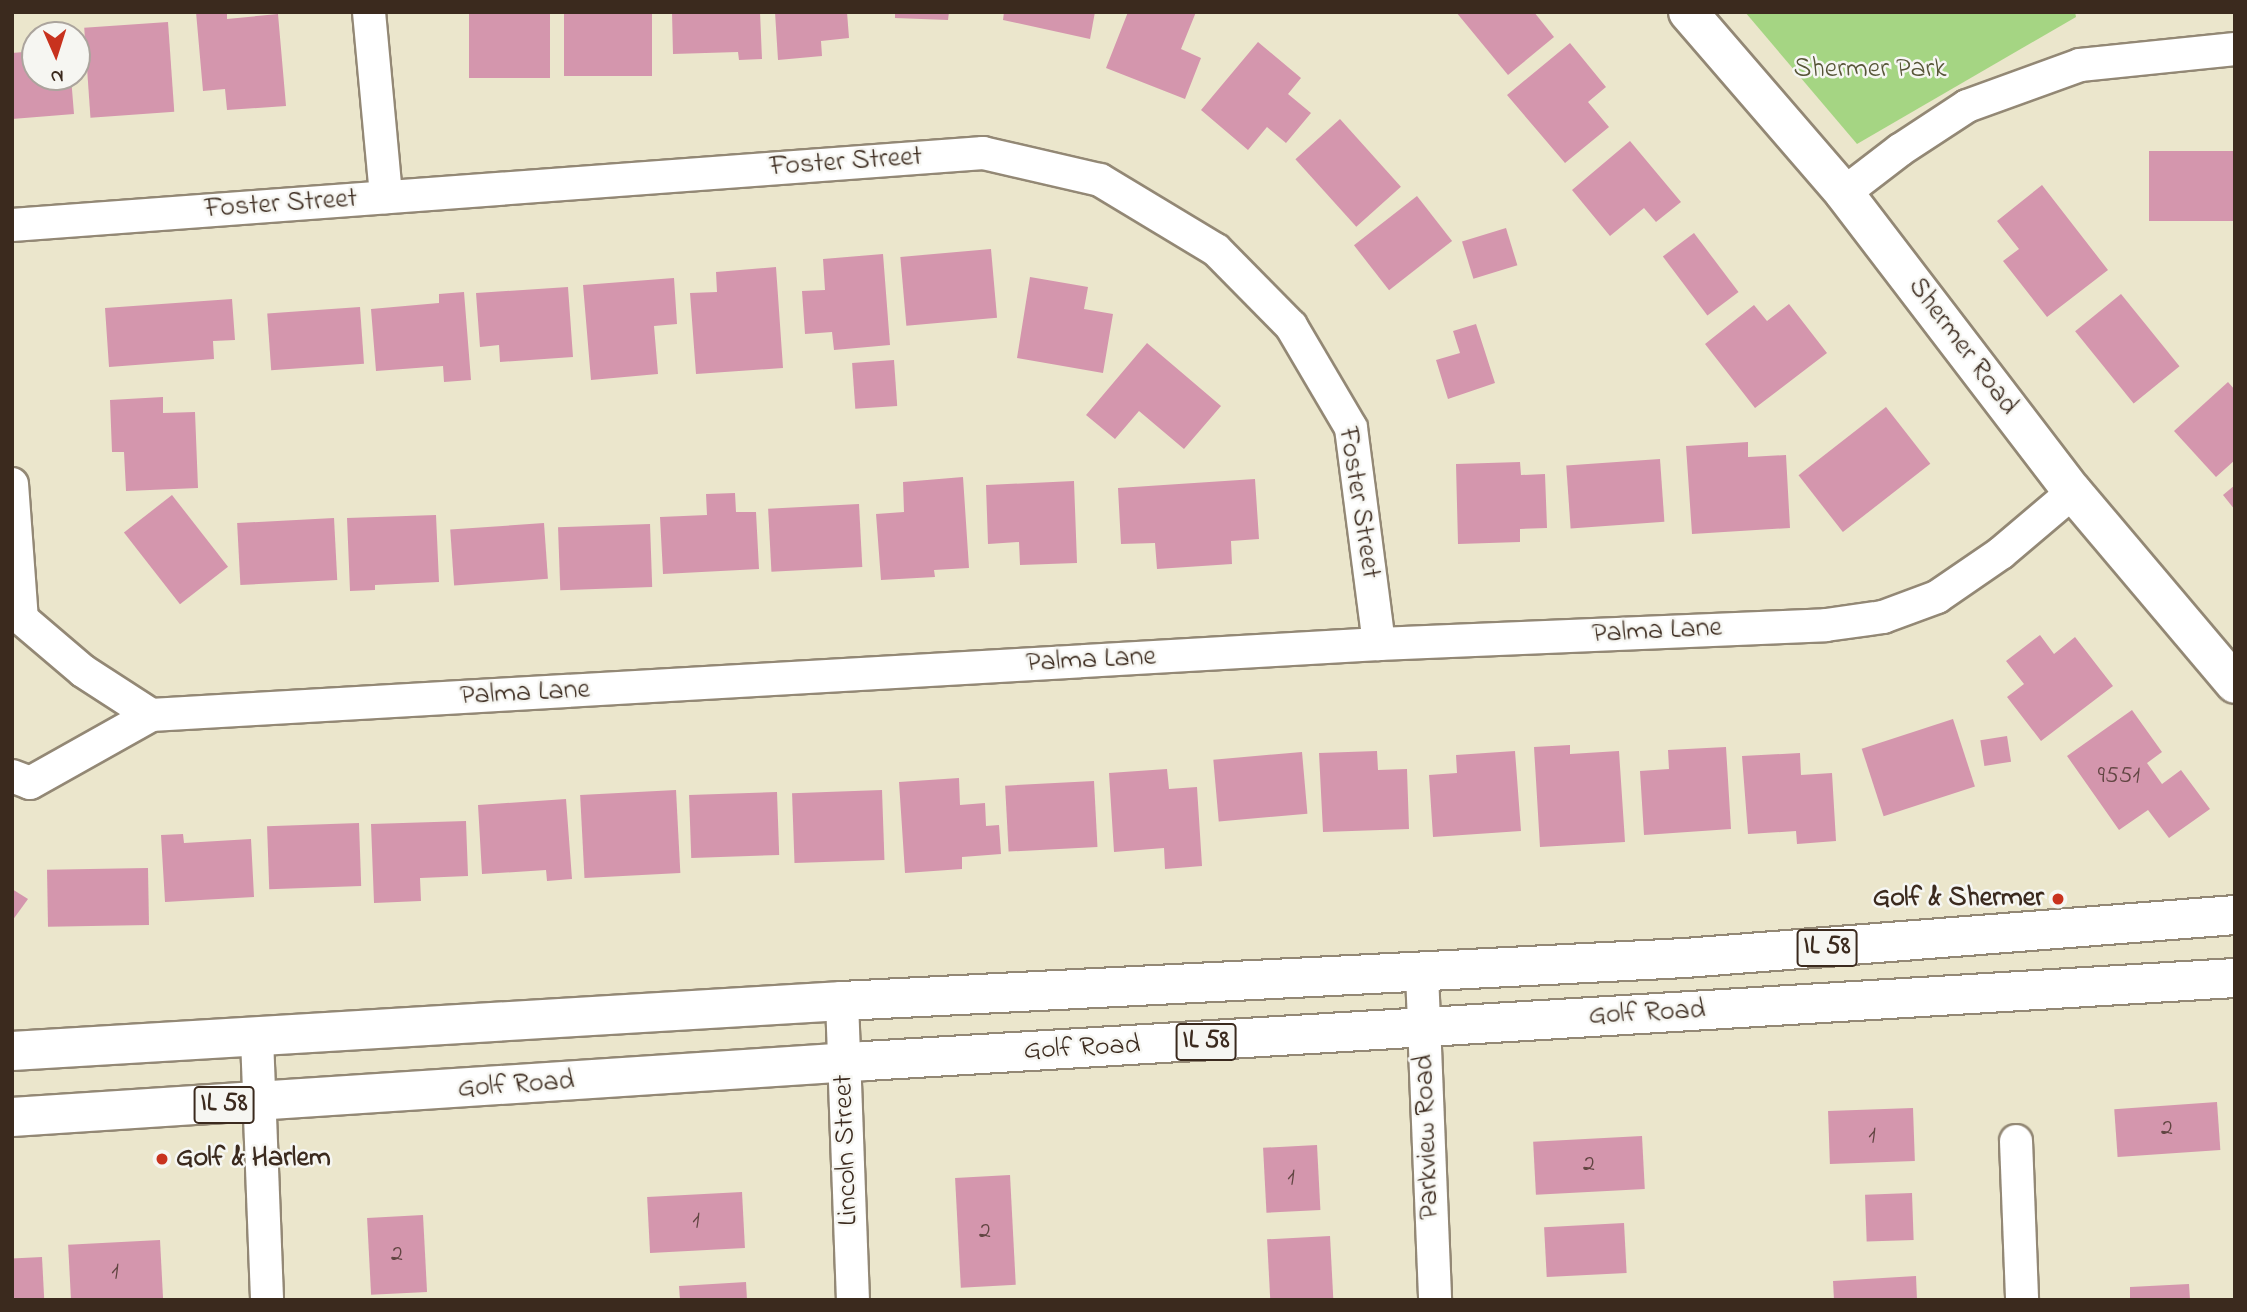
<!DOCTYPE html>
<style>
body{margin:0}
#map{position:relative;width:2247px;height:1312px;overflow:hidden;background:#ebe6cc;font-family:"Indie Flower",sans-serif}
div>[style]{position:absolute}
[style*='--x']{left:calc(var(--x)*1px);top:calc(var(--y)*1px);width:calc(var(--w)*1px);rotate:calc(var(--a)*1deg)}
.green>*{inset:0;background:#a5d583}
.building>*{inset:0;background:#d496ad;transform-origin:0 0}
.roads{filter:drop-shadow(2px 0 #938875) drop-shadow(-2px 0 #938875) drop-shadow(0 2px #938875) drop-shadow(0 -2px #938875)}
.street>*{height:32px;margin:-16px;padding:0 16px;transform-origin:16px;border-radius:16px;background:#fff}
.secondary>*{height:38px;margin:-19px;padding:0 19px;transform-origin:19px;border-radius:19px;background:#fff}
.primary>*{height:38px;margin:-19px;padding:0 19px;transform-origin:19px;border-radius:19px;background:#fff}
.dots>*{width:19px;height:19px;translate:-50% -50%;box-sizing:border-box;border:4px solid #f6f6f2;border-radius:50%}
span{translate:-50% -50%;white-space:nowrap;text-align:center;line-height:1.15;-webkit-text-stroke:5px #f6f6f2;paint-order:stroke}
.number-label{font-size:24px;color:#614542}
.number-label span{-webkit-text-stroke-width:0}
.shield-label span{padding:2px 5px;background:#f6f6f2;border:2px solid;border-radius:5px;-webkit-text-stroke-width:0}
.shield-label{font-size:26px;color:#3b2a1e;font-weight:700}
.park-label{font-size:28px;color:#565537}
.street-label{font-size:28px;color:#3b2a1e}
.poi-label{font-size:28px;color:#3b2a1e;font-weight:700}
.right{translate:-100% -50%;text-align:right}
.left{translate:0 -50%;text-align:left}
.frame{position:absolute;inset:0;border:14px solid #3b2a1e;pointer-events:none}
.north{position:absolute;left:21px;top:21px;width:70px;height:70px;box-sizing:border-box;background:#f6f6f2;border:2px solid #aba49d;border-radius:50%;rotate:177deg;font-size:19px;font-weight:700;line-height:28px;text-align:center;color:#3b2a1e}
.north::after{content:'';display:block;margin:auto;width:24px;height:32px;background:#c8321e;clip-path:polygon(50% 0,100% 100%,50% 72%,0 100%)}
</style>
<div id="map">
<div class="green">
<div style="clip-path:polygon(1745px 12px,2075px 12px,2076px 17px,1857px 144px)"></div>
</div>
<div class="building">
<div style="clip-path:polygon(196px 12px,227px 12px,227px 19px,278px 14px,286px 106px,227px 110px,225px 89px,203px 91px)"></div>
<div style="left:469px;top:12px;width:81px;height:66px"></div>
<div style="left:564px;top:12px;width:88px;height:64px"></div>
<div style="clip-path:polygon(672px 12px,760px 12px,762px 59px,739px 60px,738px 52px,673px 54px)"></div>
<div style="clip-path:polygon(775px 12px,847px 12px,849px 38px,821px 41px,822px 56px,778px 60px)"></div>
<div style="clip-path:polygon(895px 12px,949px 12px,948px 20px,895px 18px)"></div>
<div style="clip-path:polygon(1004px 12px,1095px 12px,1090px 39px,1003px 20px)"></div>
<div style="clip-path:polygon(1128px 12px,1196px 12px,1181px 49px,1201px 58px,1185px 99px,1106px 68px)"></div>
<div style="clip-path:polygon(1456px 12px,1534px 12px,1554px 37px,1508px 75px)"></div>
<div style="left:168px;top:22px;width:90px;height:84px;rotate:86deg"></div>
<div style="clip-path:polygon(1258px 42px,1301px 78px,1288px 94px,1311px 113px,1286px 143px,1267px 127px,1248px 150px,1201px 110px)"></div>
<div style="clip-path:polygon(1570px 43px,1606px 87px,1588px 102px,1609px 127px,1565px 163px,1507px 95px)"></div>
<div style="clip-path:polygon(35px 51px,35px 77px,71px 77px,74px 114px,12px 119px,12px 53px)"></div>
<div style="left:1340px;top:119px;width:91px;height:60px;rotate:48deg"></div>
<div style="clip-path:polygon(1630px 141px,1681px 202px,1656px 222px,1644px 208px,1610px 236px,1572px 190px)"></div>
<div style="left:2235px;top:151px;width:70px;height:86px;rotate:90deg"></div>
<div style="clip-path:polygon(2042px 185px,2108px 270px,2047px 317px,2003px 261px,2019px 249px,1997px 221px)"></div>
<div style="left:1417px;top:196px;width:57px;height:80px;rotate:52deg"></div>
<div style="left:1506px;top:228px;width:39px;height:46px;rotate:73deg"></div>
<div style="left:1694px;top:233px;width:74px;height:39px;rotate:53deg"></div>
<div style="left:991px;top:249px;width:69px;height:91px;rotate:85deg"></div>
<div style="clip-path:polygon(883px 254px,890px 345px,834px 350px,832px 332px,805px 334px,802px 291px,825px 290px,823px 259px)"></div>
<div style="clip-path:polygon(776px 267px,783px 368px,696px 374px,690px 293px,717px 292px,716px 272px)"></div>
<div style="clip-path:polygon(1030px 277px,1088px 287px,1084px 309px,1113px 314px,1103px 373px,1017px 358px)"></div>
<div style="clip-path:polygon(674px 278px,677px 324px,654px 326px,658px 374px,591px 380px,583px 285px)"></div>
<div style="clip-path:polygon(568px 287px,573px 357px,500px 362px,499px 345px,480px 347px,476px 293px)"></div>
<div style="clip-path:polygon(464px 292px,471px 380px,444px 382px,443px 366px,376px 371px,371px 309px,439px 303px,439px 294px)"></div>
<div style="left:2121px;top:294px;width:93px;height:59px;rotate:51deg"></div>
<div style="clip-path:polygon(232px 299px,235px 340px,213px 341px,214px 359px,109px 367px,105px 308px)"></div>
<div style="clip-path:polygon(1789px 304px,1827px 353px,1755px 408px,1705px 344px,1754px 305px,1767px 321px)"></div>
<div style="left:360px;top:307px;width:57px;height:93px;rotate:86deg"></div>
<div style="clip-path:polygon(1476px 324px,1495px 383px,1448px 399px,1436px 360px,1460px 353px,1453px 331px)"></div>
<div style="clip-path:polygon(1147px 343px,1221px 406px,1184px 449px,1139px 411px,1115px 439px,1086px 415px)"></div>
<div style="left:894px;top:360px;width:46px;height:42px;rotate:86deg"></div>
<div style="clip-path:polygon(2228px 382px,2235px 390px,2235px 460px,2216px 477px,2174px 431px)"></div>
<div style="clip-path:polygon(163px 397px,163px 413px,195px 412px,198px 488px,126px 491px,124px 452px,112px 452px,110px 400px)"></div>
<div style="left:1886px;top:407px;width:72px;height:111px;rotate:52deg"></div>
<div style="clip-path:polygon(1748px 442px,1748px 457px,1786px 455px,1790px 528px,1692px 534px,1686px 446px)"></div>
<div style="left:1660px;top:459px;width:63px;height:94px;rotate:86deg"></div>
<div style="clip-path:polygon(1520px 462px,1521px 475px,1545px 474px,1547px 528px,1520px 529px,1520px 542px,1458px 544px,1456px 464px)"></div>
<div style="clip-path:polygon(963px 477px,969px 568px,934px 570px,935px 577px,881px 580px,876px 514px,904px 512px,903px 482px)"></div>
<div style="clip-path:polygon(1255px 479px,1259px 539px,1231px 541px,1232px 564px,1157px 569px,1155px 543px,1121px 544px,1118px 488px)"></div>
<div style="clip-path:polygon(1074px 481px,1077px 563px,1020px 565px,1019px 542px,988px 544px,986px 485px)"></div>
<div style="clip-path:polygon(2235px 485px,2235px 510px,2223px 495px)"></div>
<div style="clip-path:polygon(735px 493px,736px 512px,756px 512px,759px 569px,663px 574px,660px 517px,707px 515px,706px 494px)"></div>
<div style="left:172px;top:495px;width:91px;height:61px;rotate:52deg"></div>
<div style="left:859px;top:504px;width:63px;height:91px;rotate:87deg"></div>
<div style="clip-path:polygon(436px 515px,439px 582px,375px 585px,375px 590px,350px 591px,347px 518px)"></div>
<div style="left:334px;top:518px;width:62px;height:97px;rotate:87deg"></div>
<div style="left:544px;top:523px;width:56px;height:94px;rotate:86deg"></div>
<div style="left:650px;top:524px;width:63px;height:92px;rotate:88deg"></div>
<div style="clip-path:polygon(2040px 635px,2054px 654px,2075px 637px,2113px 686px,2041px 741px,2007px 697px,2024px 684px,2006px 661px)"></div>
<div style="clip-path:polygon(2132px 710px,2162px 752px,2147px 763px,2162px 784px,2181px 770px,2210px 809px,2169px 838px,2148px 810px,2119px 830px,2067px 756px)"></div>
<div style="left:1953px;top:719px;width:71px;height:96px;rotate:72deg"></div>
<div style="left:2007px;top:736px;width:26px;height:27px;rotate:81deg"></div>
<div style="clip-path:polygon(1570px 745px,1570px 754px,1619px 751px,1625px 842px,1540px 847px,1534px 747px)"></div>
<div style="clip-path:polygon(1726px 747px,1731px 829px,1644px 835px,1640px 771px,1669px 769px,1668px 750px)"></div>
<div style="clip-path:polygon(1377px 751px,1378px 770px,1407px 769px,1409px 829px,1323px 832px,1319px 753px)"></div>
<div style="clip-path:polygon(1515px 751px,1521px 831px,1433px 837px,1429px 775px,1457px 773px,1456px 755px)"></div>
<div style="left:1302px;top:752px;width:62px;height:89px;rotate:85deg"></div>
<div style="clip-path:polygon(1800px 753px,1801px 775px,1832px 773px,1836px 841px,1797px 844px,1796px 831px,1748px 834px,1742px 756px)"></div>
<div style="clip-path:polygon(1167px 769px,1169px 789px,1197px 787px,1202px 866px,1165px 869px,1164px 848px,1114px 852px,1109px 773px)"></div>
<div style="clip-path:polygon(959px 778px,960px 805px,985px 803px,986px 826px,999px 825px,1001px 854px,962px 857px,962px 869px,905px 873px,899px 782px)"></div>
<div style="left:1094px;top:781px;width:66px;height:89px;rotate:87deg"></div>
<div style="left:676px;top:790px;width:83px;height:96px;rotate:87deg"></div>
<div style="left:882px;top:790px;width:70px;height:90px;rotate:88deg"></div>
<div style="left:777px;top:792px;width:63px;height:88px;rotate:88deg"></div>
<div style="clip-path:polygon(566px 799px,572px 879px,547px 881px,546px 870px,482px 874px,478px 805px)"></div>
<div style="clip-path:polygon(466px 821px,468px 876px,420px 878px,421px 901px,374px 903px,371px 824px)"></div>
<div style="left:359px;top:823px;width:63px;height:92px;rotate:88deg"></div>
<div style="clip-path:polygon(183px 834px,184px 843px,251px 839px,254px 897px,165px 902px,161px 835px)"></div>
<div style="left:148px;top:868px;width:57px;height:101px;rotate:89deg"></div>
<div style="clip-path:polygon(12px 889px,28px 899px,12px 921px)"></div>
<div style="left:2217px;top:1102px;width:48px;height:103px;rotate:86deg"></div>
<div style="left:1913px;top:1108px;width:53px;height:85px;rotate:88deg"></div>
<div style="left:1642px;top:1136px;width:53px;height:109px;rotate:87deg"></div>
<div style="left:1317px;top:1145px;width:65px;height:54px;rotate:87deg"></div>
<div style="left:1010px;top:1175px;width:110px;height:55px;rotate:87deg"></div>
<div style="left:742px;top:1192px;width:56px;height:95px;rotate:87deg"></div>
<div style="left:1912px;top:1193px;width:47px;height:47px;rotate:88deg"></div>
<div style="left:423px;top:1215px;width:77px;height:56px;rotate:87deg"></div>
<div style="left:1624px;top:1223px;width:50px;height:80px;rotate:87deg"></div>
<div style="left:1330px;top:1236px;width:64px;height:63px;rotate:87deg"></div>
<div style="left:160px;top:1240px;width:60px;height:92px;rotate:87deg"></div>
<div style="left:42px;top:1257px;width:43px;height:30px;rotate:87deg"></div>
<div style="clip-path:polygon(1916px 1276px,1917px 1300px,1834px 1300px,1833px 1281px)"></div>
<div style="clip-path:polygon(746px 1282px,747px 1300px,680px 1300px,679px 1286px)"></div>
<div style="clip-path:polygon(2189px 1284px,2190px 1300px,2130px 1300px,2130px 1287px)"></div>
</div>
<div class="roads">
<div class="street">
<div style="--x:369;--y:12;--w:186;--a:84.7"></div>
<div style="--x:1844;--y:193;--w:71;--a:-37.5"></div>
<div style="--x:1900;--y:150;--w:80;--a:-33.3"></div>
<div style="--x:1967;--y:106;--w:120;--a:-19.9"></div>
<div style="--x:2080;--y:65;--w:156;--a:-5.9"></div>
<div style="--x:12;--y:225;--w:974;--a:-4.24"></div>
<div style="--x:983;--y:153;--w:120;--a:13"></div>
<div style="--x:1100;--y:180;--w:135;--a:31.1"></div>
<div style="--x:1216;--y:250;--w:107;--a:45.4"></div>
<div style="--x:1291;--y:326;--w:118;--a:59.5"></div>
<div style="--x:1351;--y:428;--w:218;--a:82.6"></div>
<div style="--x:12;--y:484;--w:135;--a:85.8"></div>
<div style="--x:22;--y:619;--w:80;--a:40.4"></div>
<div style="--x:83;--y:671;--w:81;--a:32.9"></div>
<div style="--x:151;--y:715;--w:1230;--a:-3.31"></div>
<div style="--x:1379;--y:644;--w:447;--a:-2.4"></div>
<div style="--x:1826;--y:625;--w:58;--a:-8"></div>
<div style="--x:1883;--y:617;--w:58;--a:-20.3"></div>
<div style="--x:1937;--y:597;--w:78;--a:-34.5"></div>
<div style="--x:2001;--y:553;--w:94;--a:-40.3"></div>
<div style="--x:12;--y:776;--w:19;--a:21"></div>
<div style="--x:30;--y:783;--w:139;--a:-29.3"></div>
<div style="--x:1422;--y:973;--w:327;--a:87.7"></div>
<div style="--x:842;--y:1001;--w:299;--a:87.9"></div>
<div style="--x:257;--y:1038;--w:262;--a:87.8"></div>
<div style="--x:2016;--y:1141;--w:159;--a:87.8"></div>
</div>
<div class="secondary">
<div style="--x:1688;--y:12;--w:239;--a:49.2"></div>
<div style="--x:1844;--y:193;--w:377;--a:52.6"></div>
<div style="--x:2073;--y:492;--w:251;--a:49.8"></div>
</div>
<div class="primary">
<div style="--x:12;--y:1051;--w:832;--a:-3.45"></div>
<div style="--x:842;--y:1001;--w:844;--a:-2.92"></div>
<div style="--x:1685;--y:958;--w:552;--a:-4.47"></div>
<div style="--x:12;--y:1117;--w:856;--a:-3.75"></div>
<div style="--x:866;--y:1061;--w:1372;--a:-3.47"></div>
</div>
</div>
<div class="dots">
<div style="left:2058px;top:899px;background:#c8321e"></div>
<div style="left:162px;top:1159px;background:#c8321e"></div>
</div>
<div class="number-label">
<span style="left:2119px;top:777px">9551</span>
<span style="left:2167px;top:1129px">2</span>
<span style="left:1872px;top:1137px">1</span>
<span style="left:1589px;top:1165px">2</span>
<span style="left:1291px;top:1179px">1</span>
<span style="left:696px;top:1222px">1</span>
<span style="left:985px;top:1232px">2</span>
<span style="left:397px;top:1255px">2</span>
<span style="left:115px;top:1273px">1</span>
</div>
<div class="shield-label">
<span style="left:1827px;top:948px">IL 58</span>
<span style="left:1206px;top:1042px">IL 58</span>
<span style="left:224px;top:1105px">IL 58</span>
</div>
<div class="park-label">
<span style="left:1870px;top:70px">Shermer Park</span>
</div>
<div class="street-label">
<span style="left:846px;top:163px;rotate:-4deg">Foster Street</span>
<span style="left:281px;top:205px;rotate:-4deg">Foster Street</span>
<span style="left:1962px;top:347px;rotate:53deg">Shermer Road</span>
<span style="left:1358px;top:503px;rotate:81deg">Foster Street</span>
<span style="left:1657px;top:632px;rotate:-3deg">Palma Lane</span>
<span style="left:1091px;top:661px;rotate:-3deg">Palma Lane</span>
<span style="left:525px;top:694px;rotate:-3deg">Palma Lane</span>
<span style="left:1647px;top:1014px;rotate:-3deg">Golf Road</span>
<span style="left:1082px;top:1049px;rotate:-3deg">Golf Road</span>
<span style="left:516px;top:1086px;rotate:-4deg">Golf Road</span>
<span style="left:1428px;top:1137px;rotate:-92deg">Parkview Road</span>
<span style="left:847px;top:1150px;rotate:-92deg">Lincoln Street</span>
</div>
<div class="poi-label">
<span class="right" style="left:2044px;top:899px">Golf &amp; Shermer</span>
<span class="left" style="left:176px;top:1159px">Golf &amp; Harlem</span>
</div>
<div class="frame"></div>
<div class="north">N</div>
</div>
